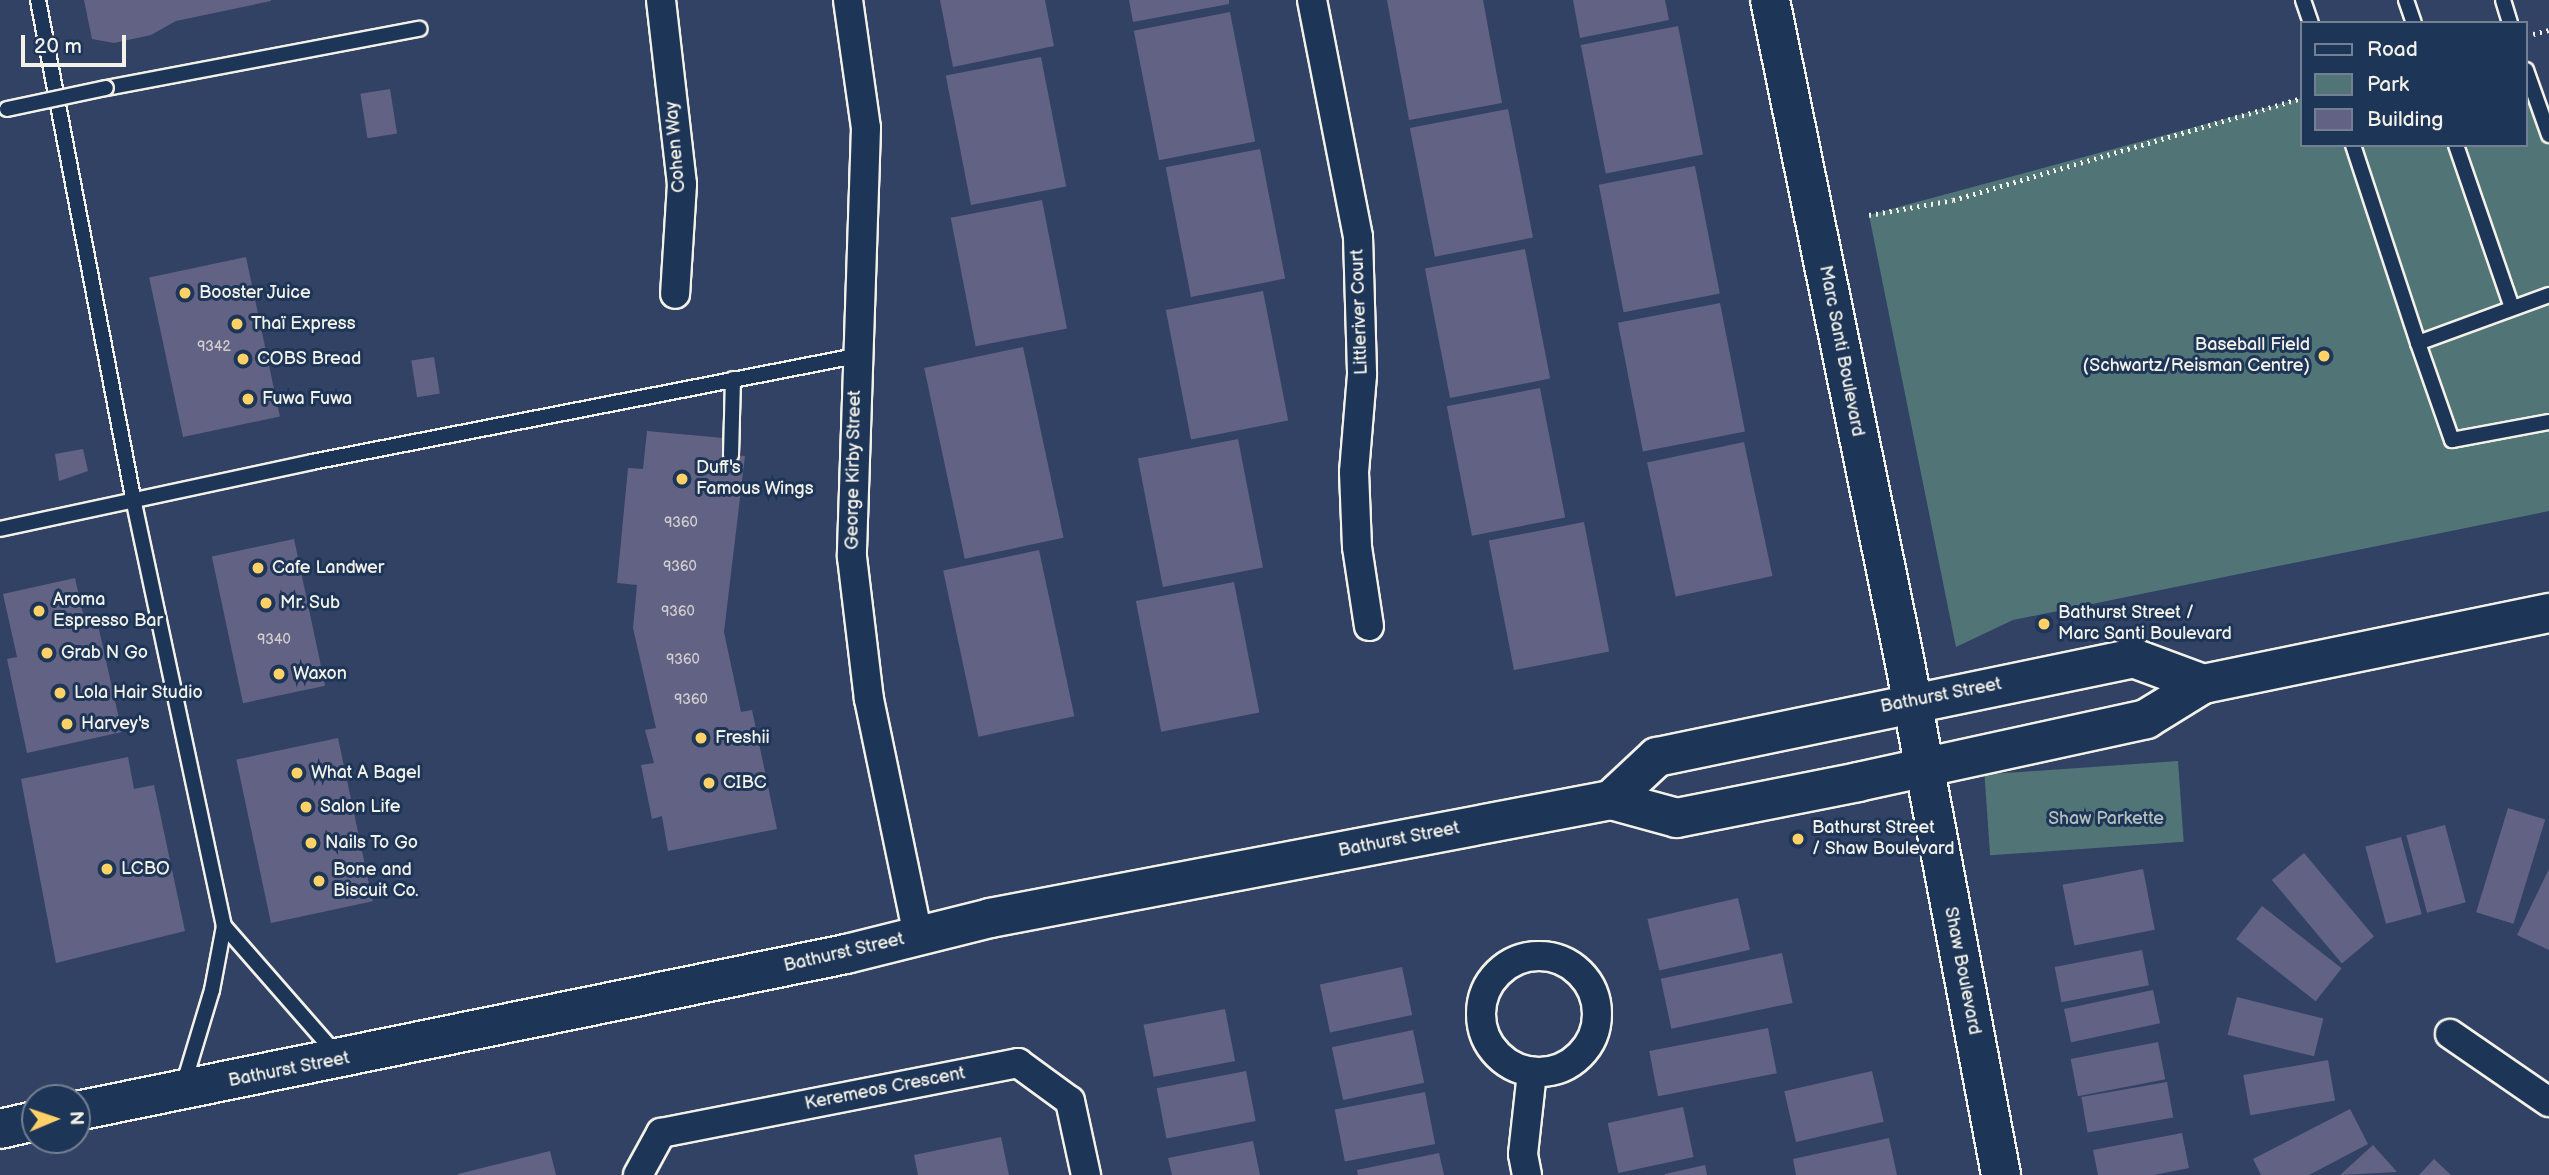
<!DOCTYPE html>
<meta charset="utf-8">
<style>
body{margin:0}
#map{position:relative;width:2549px;height:1175px;overflow:hidden;background:#324264;font-family:"Balsamiq Sans",sans-serif}
div>[style]{position:absolute}
[style*='--x']{left:calc(var(--x)*1px);top:calc(var(--y)*1px);width:calc(var(--w)*1px);rotate:calc(var(--a)*1deg)}
.green>*{inset:0;background:#517576;transform-origin:0 0}
.building>*{inset:0;background:#626284;transform-origin:0 0}
.path>*{height:4.5px;margin-top:-2.25px;transform-origin:0;background:repeating-linear-gradient(90deg,#f4f1e8 0 2px,transparent 0 7px)}
.roads{filter:drop-shadow(2px 0 #f4f1e8) drop-shadow(-2px 0 #f4f1e8) drop-shadow(0 2px #f4f1e8) drop-shadow(0 -2px #f4f1e8)}
.lane>*{height:14px;margin:-7px;padding:0 7px;transform-origin:7px;border-radius:7px;background:#1d3557}
.street>*{height:28px;margin:-14px;padding:0 14px;transform-origin:14px;border-radius:14px;background:#1d3557}
.street>.ring{margin:-14px;padding:0;box-sizing:content-box;background:none;border:28px solid #1d3557;border-radius:50%}
.secondary>*{height:38px;margin:-19px;padding:0 19px;transform-origin:19px;border-radius:19px;background:#1d3557}
.bridges{filter:drop-shadow(2px 0 #f4f1e8) drop-shadow(-2px 0 #f4f1e8) drop-shadow(0 2px #f4f1e8) drop-shadow(0 -2px #f4f1e8)}
.lane-bridge>*{height:14px;margin:-7px;padding:0 7px;transform-origin:7px;border-radius:7px;background:#1d3557}
.dots>*{width:19px;height:19px;translate:-50% -50%;box-sizing:border-box;border:4px solid #1d3557;border-radius:50%}
span{translate:-50% -50%;white-space:nowrap;text-align:center;line-height:1.15;-webkit-text-stroke:6px #1d3557;paint-order:stroke}
.number-label{font-size:14px;color:#d0cdcf}
.number-label span{-webkit-text-stroke-width:0}
.street-label{font-size:18px;color:#f4f1e8}
.poi-label{font-size:18px;color:#f4f1e8}
.left{translate:0 -50%;text-align:left}
.right{translate:-100% -50%;text-align:right}
.park-label{font-size:18px;color:#b3bfba}
.legend{position:absolute;left:2300px;top:21px;width:228px;height:126px;box-sizing:border-box;background:#1d3557;border:2px solid #738091;margin:0;padding:9px 12px;list-style:none;font-size:21px;color:#f4f1e8}
.legend li{display:flex;align-items:center;gap:14px;height:35px}
.legend b{width:35px;border:2px solid #738091}
.north{position:absolute;left:21px;top:1084px;width:70px;height:70px;box-sizing:border-box;background:#1d3557;border:2px solid #738091;border-radius:50%;rotate:88deg;font-size:19px;font-weight:700;line-height:28px;text-align:center;color:#f4f1e8}
.north::after{content:'';display:block;margin:auto;width:24px;height:32px;background:#ffd166;clip-path:polygon(50% 0,100% 100%,50% 72%,0 100%)}
.scale{position:absolute;left:21px;top:35px;width:105px;height:32px;box-sizing:border-box;border:4px solid #f4f1e8;border-top:0;padding-left:9px;font-size:21px;line-height:24px;white-space:nowrap;color:#f4f1e8;-webkit-text-stroke:5px #1d3557;paint-order:stroke}
</style>
<div id="map">
<div class="green">
<div style="clip-path:polygon(2526px 72px,2549px 143px,2549px 511px,2013px 620px,1956px 647px,1869px 215px,2302px 98px,2302px 145px,2526px 145px)"></div>
<div style="left:2178px;top:761px;width:81px;height:194px;rotate:86deg"></div>
</div>
<div class="building">
<div style="clip-path:polygon(84px 0,271px 0,271px 1px,176px 21px,151px 35px,114px 43px,92px 39px)"></div>
<div style="clip-path:polygon(940px 0,1045px 0,1054px 46px,953px 67px)"></div>
<div style="clip-path:polygon(1129px 0,1229px 0,1229px 4px,1133px 22px)"></div>
<div style="clip-path:polygon(1387px 0,1483px 0,1502px 103px,1409px 120px)"></div>
<div style="clip-path:polygon(1573px 0,1665px 0,1669px 20px,1580px 38px)"></div>
<div style="left:1230px;top:12px;width:132px;height:98px;rotate:79deg"></div>
<div style="left:1678px;top:26px;width:131px;height:99px;rotate:79deg"></div>
<div style="left:1041px;top:57px;width:132px;height:97px;rotate:79deg"></div>
<div style="left:390px;top:89px;width:45px;height:30px;rotate:81deg"></div>
<div style="left:1508px;top:109px;width:131px;height:100px;rotate:79deg"></div>
<div style="left:1260px;top:149px;width:132px;height:96px;rotate:79deg"></div>
<div style="left:1695px;top:166px;width:130px;height:98px;rotate:79deg"></div>
<div style="left:1042px;top:200px;width:131px;height:93px;rotate:79deg"></div>
<div style="left:1525px;top:249px;width:132px;height:102px;rotate:79deg"></div>
<div style="left:246px;top:257px;width:163px;height:99px;rotate:78deg"></div>
<div style="left:1263px;top:291px;width:132px;height:99px;rotate:79deg"></div>
<div style="left:1720px;top:303px;width:131px;height:104px;rotate:79deg"></div>
<div style="left:1023px;top:347px;width:195px;height:101px;rotate:78deg"></div>
<div style="left:434px;top:357px;width:37px;height:23px;rotate:81deg"></div>
<div style="left:1540px;top:388px;width:132px;height:95px;rotate:79deg"></div>
<div style="clip-path:polygon(647px 431px,723px 438px,722px 454px,745px 456px,724px 632px,741px 712px,752px 710px,777px 829px,668px 851px,662px 816px,652px 819px,641px 765px,654px 763px,645px 730px,656px 728px,633px 628px,637px 585px,617px 583px,628px 468px,643px 469px)"></div>
<div style="left:1238px;top:439px;width:131px;height:102px;rotate:79deg"></div>
<div style="left:1744px;top:442px;width:137px;height:99px;rotate:78deg"></div>
<div style="clip-path:polygon(83px 449px,88px 471px,59px 481px,55px 454px)"></div>
<div style="left:1584px;top:522px;width:132px;height:97px;rotate:79deg"></div>
<div style="left:294px;top:539px;width:150px;height:84px;rotate:78deg"></div>
<div style="left:1039px;top:550px;width:170px;height:98px;rotate:78deg"></div>
<div style="clip-path:polygon(75px 578px,86px 627px,98px 625px,122px 732px,27px 753px,7px 659px,17px 657px,3px 594px)"></div>
<div style="left:1234px;top:582px;width:133px;height:100px;rotate:79deg"></div>
<div style="left:338px;top:738px;width:167px;height:104px;rotate:78deg"></div>
<div style="clip-path:polygon(128px 757px,134px 789px,154px 785px,185px 931px,56px 963px,21px 779px)"></div>
<div style="left:2508px;top:808px;width:39px;height:109px;rotate:17deg"></div>
<div style="left:2445px;top:825px;width:80px;height:40px;rotate:75deg"></div>
<div style="left:2401px;top:837px;width:80px;height:37px;rotate:75deg"></div>
<div style="left:2304px;top:853px;width:109px;height:42px;rotate:50deg"></div>
<div style="left:2143px;top:869px;width:62px;height:82px;rotate:79deg"></div>
<div style="clip-path:polygon(2549px 869px,2549px 950px,2517px 935px)"></div>
<div style="left:1738px;top:898px;width:53px;height:93px;rotate:77deg"></div>
<div style="left:2262px;top:906px;width:101px;height:42px;rotate:38deg"></div>
<div style="left:2142px;top:950px;width:36px;height:89px;rotate:79deg"></div>
<div style="left:1782px;top:953px;width:51px;height:124px;rotate:78deg"></div>
<div style="left:1402px;top:967px;width:49px;height:84px;rotate:78deg"></div>
<div style="left:2153px;top:990px;width:34px;height:91px;rotate:78deg"></div>
<div style="left:2237px;top:997px;width:89px;height:39px;rotate:14deg"></div>
<div style="left:1225px;top:1009px;width:53px;height:83px;rotate:79deg"></div>
<div style="left:1768px;top:1028px;width:46px;height:121px;rotate:79deg"></div>
<div style="left:1413px;top:1030px;width:54px;height:83px;rotate:78deg"></div>
<div style="left:2158px;top:1042px;width:38px;height:89px;rotate:79deg"></div>
<div style="left:2328px;top:1060px;width:41px;height:86px;rotate:80deg"></div>
<div style="left:1246px;top:1071px;width:51px;height:91px;rotate:79deg"></div>
<div style="left:1872px;top:1071px;width:52px;height:90px;rotate:77deg"></div>
<div style="left:2167px;top:1082px;width:36px;height:87px;rotate:80deg"></div>
<div style="left:1425px;top:1092px;width:53px;height:92px;rotate:79deg"></div>
<div style="left:1683px;top:1107px;width:51px;height:77px;rotate:78deg"></div>
<div style="clip-path:polygon(2350px 1109px,2368px 1144px,2309px 1175px,2261px 1175px,2253px 1159px)"></div>
<div style="clip-path:polygon(2182px 1133px,2189px 1168px,2154px 1175px,2098px 1175px,2093px 1150px)"></div>
<div style="clip-path:polygon(1001px 1137px,1009px 1175px,918px 1175px,914px 1155px)"></div>
<div style="clip-path:polygon(1889px 1138px,1897px 1175px,1796px 1175px,1793px 1159px)"></div>
<div style="clip-path:polygon(1253px 1141px,1260px 1175px,1172px 1175px,1168px 1158px)"></div>
<div style="clip-path:polygon(2373px 1145px,2397px 1172px,2340px 1175px)"></div>
<div style="clip-path:polygon(550px 1151px,556px 1175px,458px 1175px,458px 1174px)"></div>
<div style="clip-path:polygon(1439px 1153px,1444px 1175px,1358px 1175px,1357px 1170px)"></div>
<div style="clip-path:polygon(2434px 1159px,2451px 1175px,2419px 1175px)"></div>
<div style="clip-path:polygon(1705px 1165px,1707px 1175px,1665px 1175px,1665px 1174px)"></div>
</div>
<div class="path">
<div style="--x:2533;--y:34;--w:16;--a:-14"></div>
<div style="--x:1869;--y:215;--w:85;--a:-10.1"></div>
<div style="--x:1953;--y:200;--w:364;--a:-16.3"></div>
</div>
<div class="roads">
<div class="lane">
<div style="--x:38;--y:0;--w:512;--a:79.19"></div>
<div style="--x:134;--y:503;--w:432;--a:78"></div>
<div style="--x:224;--y:926;--w:65;--a:100.6"></div>
<div style="--x:212;--y:990;--w:100;--a:106.8"></div>
<div style="--x:2303;--y:0;--w:24;--a:71"></div>
<div style="--x:2406;--y:0;--w:24;--a:71"></div>
<div style="--x:2503;--y:0;--w:24;--a:73"></div>
<div style="--x:2526;--y:70;--w:69;--a:70.5"></div>
<div style="--x:106;--y:88;--w:319;--a:-10.7"></div>
<div style="--x:2353;--y:145;--w:208;--a:71.8"></div>
<div style="--x:2418;--y:343;--w:140;--a:-20.1"></div>
<div style="--x:2456;--y:145;--w:172;--a:71"></div>
<div style="--x:2418;--y:343;--w:103;--a:70.7"></div>
<div style="--x:2452;--y:440;--w:99;--a:-10.5"></div>
<div style="--x:731;--y:455;--w:76;--a:-88.5"></div>
<div style="--x:0;--y:529;--w:319;--a:-12.1"></div>
<div style="--x:312;--y:462;--w:554;--a:-11.03"></div>
<div style="--x:224;--y:926;--w:170;--a:48.8"></div>
</div>
<div class="street">
<div style="--x:661;--y:0;--w:185;--a:83.5"></div>
<div style="--x:682;--y:184;--w:110;--a:93.6"></div>
<div style="--x:848;--y:0;--w:129;--a:82"></div>
<div style="--x:866;--y:128;--w:429;--a:91.9"></div>
<div style="--x:852;--y:557;--w:143;--a:83.2"></div>
<div style="--x:869;--y:699;--w:242;--a:78.3"></div>
<div style="--x:1312;--y:0;--w:241;--a:79"></div>
<div style="--x:1358;--y:237;--w:138;--a:88.3"></div>
<div style="--x:1362;--y:375;--w:97;--a:94.7"></div>
<div style="--x:1354;--y:472;--w:75;--a:87.7"></div>
<div style="--x:1357;--y:547;--w:80;--a:81.4"></div>
<div class="ring" style="left:1481px;top:956px;width:88px;height:88px"></div>
<div style="--x:2450;--y:1034;--w:120;--a:34.5"></div>
<div style="--x:638;--y:1175;--w:48;--a:-61.3"></div>
<div style="--x:661;--y:1133;--w:364;--a:-11.1"></div>
<div style="--x:1018;--y:1063;--w:64;--a:36.2"></div>
<div style="--x:1070;--y:1101;--w:76;--a:77.8"></div>
<div style="--x:1527;--y:1175;--w:21;--a:-101"></div>
<div style="--x:1523;--y:1154;--w:81;--a:-83.7"></div>
</div>
<div class="secondary">
<div style="--x:1770;--y:0;--w:672;--a:78.49"></div>
<div style="--x:1904;--y:658;--w:526;--a:79.37"></div>
<div style="--x:1611;--y:800;--w:63;--a:-43.1"></div>
<div style="--x:1657;--y:757;--w:486;--a:-11.7"></div>
<div style="--x:2133;--y:658;--w:75;--a:20.4"></div>
<div style="--x:77;--y:1111;--w:785;--a:-11.54"></div>
<div style="--x:846;--y:954;--w:148;--a:-14"></div>
<div style="--x:990;--y:918;--w:632;--a:-10.76"></div>
<div style="--x:1611;--y:800;--w:68;--a:15.3"></div>
<div style="--x:1677;--y:818;--w:185;--a:-11.2"></div>
<div style="--x:1858;--y:782;--w:295;--a:-12.3"></div>
<div style="--x:2146;--y:719;--w:67;--a:-31.6"></div>
<div style="--x:2203;--y:684;--w:353;--a:-11.6"></div>
<div style="--x:0;--y:1129;--w:36;--a:-13"></div>
</div>
</div>
<div class="bridges">
<div class="lane-bridge">
<div style="--x:7;--y:109;--w:101;--a:-12"></div>
</div>
</div>
<div class="dots">
<div style="left:185px;top:293px;background:#ffd166"></div>
<div style="left:237px;top:324px;background:#ffd166"></div>
<div style="left:2324px;top:356px;background:#ffd166"></div>
<div style="left:243px;top:359px;background:#ffd166"></div>
<div style="left:248px;top:399px;background:#ffd166"></div>
<div style="left:682px;top:479px;background:#ffd166"></div>
<div style="left:258px;top:568px;background:#ffd166"></div>
<div style="left:266px;top:603px;background:#ffd166"></div>
<div style="left:39px;top:611px;background:#ffd166"></div>
<div style="left:2044px;top:624px;background:#ffd166"></div>
<div style="left:47px;top:653px;background:#ffd166"></div>
<div style="left:279px;top:674px;background:#ffd166"></div>
<div style="left:60px;top:693px;background:#ffd166"></div>
<div style="left:67px;top:724px;background:#ffd166"></div>
<div style="left:701px;top:738px;background:#ffd166"></div>
<div style="left:297px;top:773px;background:#ffd166"></div>
<div style="left:709px;top:783px;background:#ffd166"></div>
<div style="left:306px;top:807px;background:#ffd166"></div>
<div style="left:1798px;top:839px;background:#ffd166"></div>
<div style="left:311px;top:843px;background:#ffd166"></div>
<div style="left:107px;top:869px;background:#ffd166"></div>
<div style="left:319px;top:881px;background:#ffd166"></div>
</div>
<div class="number-label">
<span style="left:214px;top:347px">9342</span>
<span style="left:681px;top:523px">9360</span>
<span style="left:680px;top:567px">9360</span>
<span style="left:678px;top:612px">9360</span>
<span style="left:274px;top:640px">9340</span>
<span style="left:683px;top:660px">9360</span>
<span style="left:691px;top:700px">9360</span>
</div>
<div class="street-label">
<span style="left:676px;top:147px;rotate:-95deg">Cohen Way</span>
<span style="left:1360px;top:312px;rotate:-92deg">Littleriver Court</span>
<span style="left:1841px;top:351px;rotate:79deg">Marc Santi Boulevard</span>
<span style="left:854px;top:470px;rotate:-89deg">George Kirby Street</span>
<span style="left:1941px;top:696px;rotate:-11deg">Bathurst Street</span>
<span style="left:1399px;top:840px;rotate:-11deg">Bathurst Street</span>
<span style="left:844px;top:953px;rotate:-13deg">Bathurst Street</span>
<span style="left:1962px;top:971px;rotate:79deg">Shaw Boulevard</span>
<span style="left:289px;top:1070px;rotate:-11deg">Bathurst Street</span>
<span style="left:885px;top:1089px;rotate:-11deg">Keremeos Crescent</span>
</div>
<div class="poi-label">
<span class="left" style="left:199px;top:293px">Booster Juice</span>
<span class="left" style="left:251px;top:324px">Thaï Express</span>
<span class="right" style="left:2310px;top:356px">Baseball Field<br>(Schwartz/Reisman Centre)</span>
<span class="left" style="left:257px;top:359px">COBS Bread</span>
<span class="left" style="left:262px;top:399px">Fuwa Fuwa</span>
<span class="left" style="left:696px;top:479px">Duff's<br>Famous Wings</span>
<span class="left" style="left:272px;top:568px">Cafe Landwer</span>
<span class="left" style="left:53px;top:611px">Aroma<br>Espresso Bar</span>
<span class="left" style="left:280px;top:603px">Mr. Sub</span>
<span class="left" style="left:2058px;top:624px">Bathurst Street /<br>Marc Santi Boulevard</span>
<span class="left" style="left:61px;top:653px">Grab N Go</span>
<span class="left" style="left:293px;top:674px">Waxon</span>
<span class="left" style="left:74px;top:693px">Lola Hair Studio</span>
<span class="left" style="left:81px;top:724px">Harvey's</span>
<span class="left" style="left:715px;top:738px">Freshii</span>
<span class="left" style="left:311px;top:773px">What A Bagel</span>
<span class="left" style="left:723px;top:783px">CIBC</span>
<span class="left" style="left:320px;top:807px">Salon Life</span>
<span class="left" style="left:1812px;top:839px">Bathurst Street<br>/ Shaw Boulevard</span>
<span class="left" style="left:325px;top:843px">Nails To Go</span>
<span class="left" style="left:121px;top:869px">LCBO</span>
<span class="left" style="left:333px;top:881px">Bone and<br>Biscuit Co.</span>
</div>
<div class="park-label">
<span style="left:2106px;top:819px">Shaw Parkette</span>
</div>
<ul class="legend">
<li><b style="height:9px;background:#1d3557"></b>Road</li>
<li><b style="height:19px;background:#517576"></b>Park</li>
<li><b style="height:19px;background:#626284"></b>Building</li>
</ul>
<div class="north">N</div>
<div class="scale">20 m</div>
</div>
